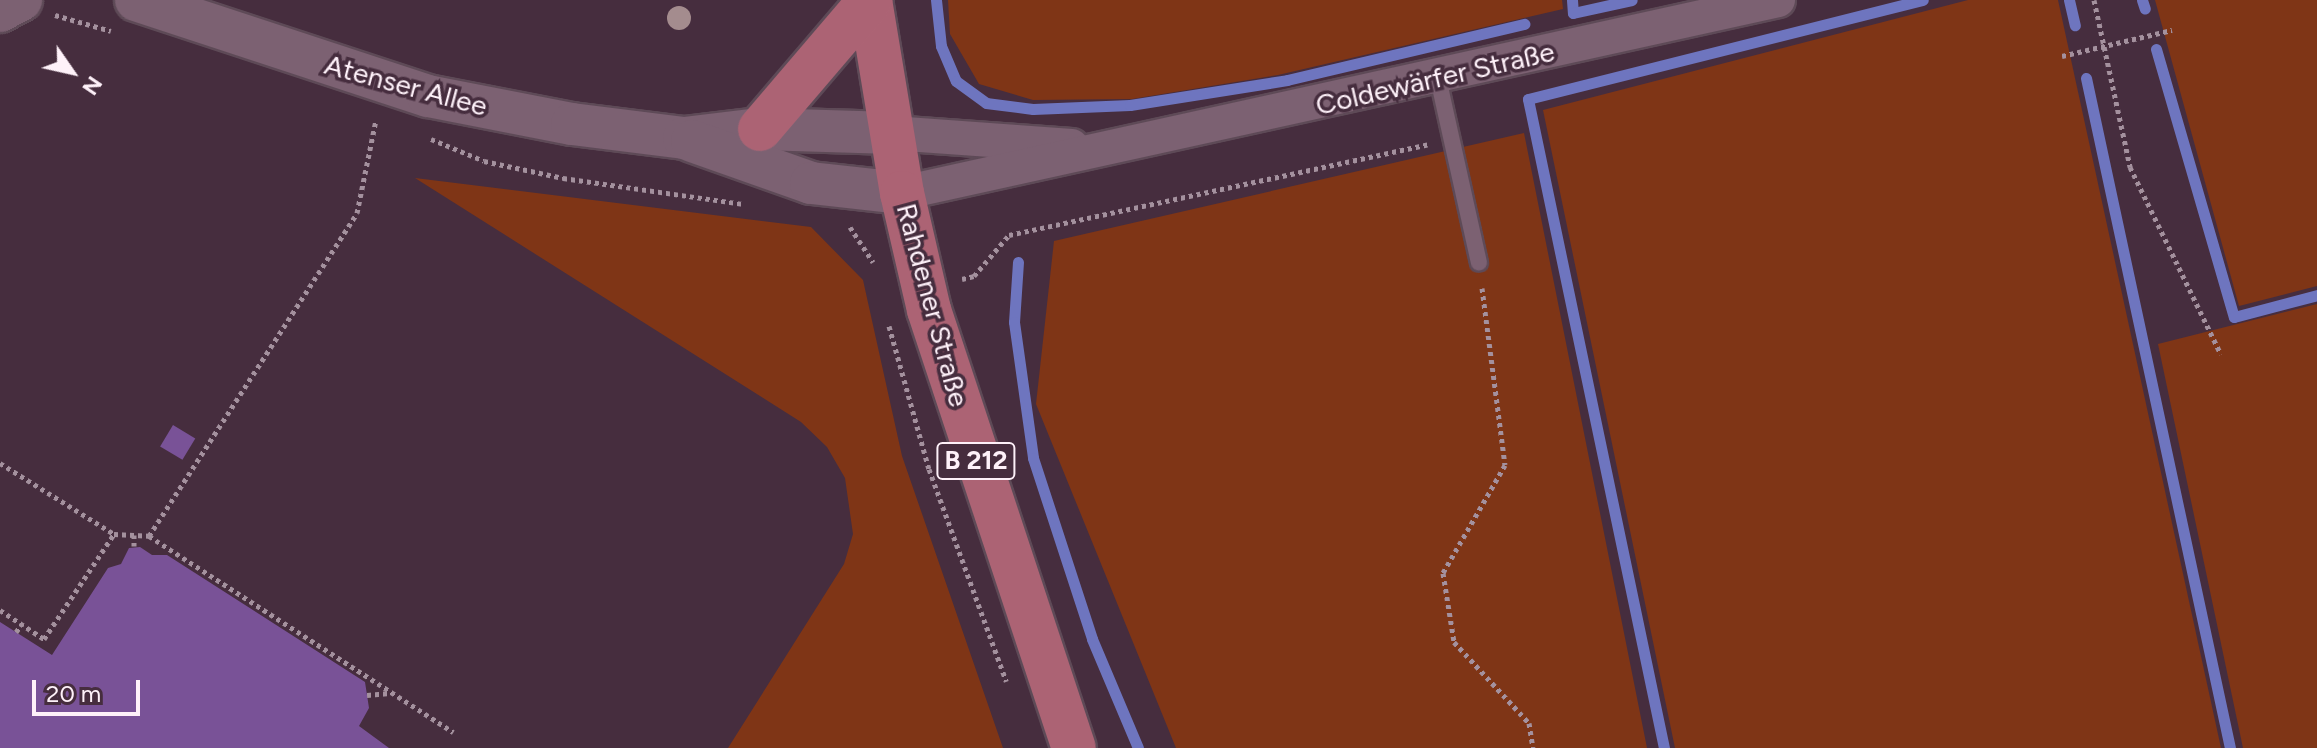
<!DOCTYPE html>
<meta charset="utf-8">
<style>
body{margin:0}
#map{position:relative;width:2317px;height:748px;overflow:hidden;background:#462d3e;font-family:Figtree,sans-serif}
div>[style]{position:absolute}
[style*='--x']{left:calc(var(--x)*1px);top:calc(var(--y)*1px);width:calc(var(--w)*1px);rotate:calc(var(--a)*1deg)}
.green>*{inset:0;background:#7f3516}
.stream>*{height:11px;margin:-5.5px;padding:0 5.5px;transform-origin:5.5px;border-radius:5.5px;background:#6e75bf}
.building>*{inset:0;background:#795297;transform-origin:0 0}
.path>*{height:5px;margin-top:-2.5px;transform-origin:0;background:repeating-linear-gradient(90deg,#a4919e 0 4px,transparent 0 8px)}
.roads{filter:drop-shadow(2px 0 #5e4a57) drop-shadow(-2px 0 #5e4a57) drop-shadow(0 2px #5e4a57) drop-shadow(0 -2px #5e4a57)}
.service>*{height:16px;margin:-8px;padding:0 8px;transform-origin:8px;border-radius:8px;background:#7c6172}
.minor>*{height:34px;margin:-17px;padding:0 17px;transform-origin:17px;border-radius:17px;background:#7c6172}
.tertiary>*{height:42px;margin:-21px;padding:0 21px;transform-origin:21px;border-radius:21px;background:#7c6172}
.primary>*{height:44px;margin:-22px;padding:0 22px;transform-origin:22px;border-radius:22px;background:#ac6374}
.trees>*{width:24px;height:24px;margin:-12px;border-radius:50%;background:#a48c8e}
span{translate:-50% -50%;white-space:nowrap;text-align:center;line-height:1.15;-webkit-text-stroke:7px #462d3e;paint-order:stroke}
.shield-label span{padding:2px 6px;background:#462d3e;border:2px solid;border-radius:6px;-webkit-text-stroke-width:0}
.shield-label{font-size:26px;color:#fef1f9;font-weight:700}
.street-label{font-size:28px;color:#fef1f9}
.north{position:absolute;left:32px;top:32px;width:80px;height:80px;-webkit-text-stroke:6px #462d3e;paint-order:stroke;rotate:124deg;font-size:22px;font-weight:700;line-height:32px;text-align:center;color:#fef1f9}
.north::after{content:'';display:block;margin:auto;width:28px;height:36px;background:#fef1f9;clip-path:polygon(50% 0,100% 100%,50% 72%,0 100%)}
.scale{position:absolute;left:32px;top:680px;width:108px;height:36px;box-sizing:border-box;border:4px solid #fef1f9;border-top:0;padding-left:10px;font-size:24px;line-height:28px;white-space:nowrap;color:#fef1f9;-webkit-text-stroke:6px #462d3e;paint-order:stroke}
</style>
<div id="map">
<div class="green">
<div style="clip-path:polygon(948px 0,1562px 0,1563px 9px,1278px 75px,1132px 99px,1033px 100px,979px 84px,950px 34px)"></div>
<div style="clip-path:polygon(1968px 0,2058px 0,2221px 748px,1675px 748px,1543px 110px)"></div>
<div style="clip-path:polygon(2155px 0,2317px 0,2317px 286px,2239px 306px)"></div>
<div style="clip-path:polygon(1524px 133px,1647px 748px,1176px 748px,1036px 404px,1054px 241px)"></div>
<div style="clip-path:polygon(415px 178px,811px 227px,863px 280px,902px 456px,1003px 748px,728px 748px,844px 564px,853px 534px,845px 478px,827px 447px,801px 422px)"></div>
<div style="clip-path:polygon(2317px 304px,2317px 748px,2243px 748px,2158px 344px)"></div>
</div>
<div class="stream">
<div style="--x:936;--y:0;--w:46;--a:83.8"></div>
<div style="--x:941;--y:46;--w:38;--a:67"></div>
<div style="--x:956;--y:81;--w:37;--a:36"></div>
<div style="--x:986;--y:103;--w:47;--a:7.3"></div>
<div style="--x:1033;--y:109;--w:97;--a:-2.4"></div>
<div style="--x:1130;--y:105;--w:159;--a:-9"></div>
<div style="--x:1287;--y:80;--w:244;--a:-13.3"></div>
<div style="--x:1572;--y:0;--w:13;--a:86"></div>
<div style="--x:1573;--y:13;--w:60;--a:-12.4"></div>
<div style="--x:2069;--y:0;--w:26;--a:77"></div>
<div style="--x:2142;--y:0;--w:9;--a:72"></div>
<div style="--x:2156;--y:49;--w:279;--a:73.8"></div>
<div style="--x:2234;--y:317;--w:86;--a:-14.8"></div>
<div style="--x:2086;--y:78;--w:685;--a:77.87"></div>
<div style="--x:1018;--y:262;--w:60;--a:93.8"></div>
<div style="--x:1014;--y:322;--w:137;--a:82"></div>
<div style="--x:1033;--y:458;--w:190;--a:71.9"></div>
<div style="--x:1092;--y:639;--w:118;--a:67.1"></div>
<div style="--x:1664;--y:748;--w:663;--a:-101.84"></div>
<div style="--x:1528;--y:99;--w:407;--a:-14.1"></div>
</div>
<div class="building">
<div style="left:173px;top:425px;width:26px;height:25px;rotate:31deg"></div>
<div style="clip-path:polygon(140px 547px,152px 555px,167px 555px,365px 682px,369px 708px,359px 726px,389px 748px,0 748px,0 622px,52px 655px,108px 568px,121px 564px,129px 548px)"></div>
</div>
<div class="path">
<div style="--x:2094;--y:0;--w:171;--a:77.8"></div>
<div style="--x:2130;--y:167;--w:208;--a:64.1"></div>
<div style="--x:55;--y:15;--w:58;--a:15.9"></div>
<div style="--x:2062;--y:56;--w:113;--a:-13.3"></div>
<div style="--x:431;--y:139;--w:57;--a:22.5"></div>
<div style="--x:484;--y:161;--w:81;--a:12.1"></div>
<div style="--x:563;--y:178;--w:183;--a:8.2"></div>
<div style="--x:850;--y:227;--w:42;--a:56.7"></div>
<div style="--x:962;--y:279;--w:12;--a:-14"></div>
<div style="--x:974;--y:276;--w:54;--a:-49.5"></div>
<div style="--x:1009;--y:235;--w:428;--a:-12.2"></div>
<div style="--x:1482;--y:288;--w:178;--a:82.6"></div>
<div style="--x:1505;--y:465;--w:125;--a:119.9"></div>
<div style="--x:1443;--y:573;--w:70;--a:80.9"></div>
<div style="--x:1454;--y:642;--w:110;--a:47.2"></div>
<div style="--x:1529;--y:723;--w:25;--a:81"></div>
<div style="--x:889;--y:326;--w:148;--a:74.4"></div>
<div style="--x:929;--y:469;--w:226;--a:70"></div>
<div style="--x:0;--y:463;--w:134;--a:31.9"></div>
<div style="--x:114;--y:534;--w:35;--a:3"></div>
<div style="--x:149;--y:536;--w:384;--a:-57.2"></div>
<div style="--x:357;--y:213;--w:95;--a:-78.5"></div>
<div style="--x:149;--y:536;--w:362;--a:32.8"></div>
<div style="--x:134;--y:546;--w:11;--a:-90"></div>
<div style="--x:0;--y:610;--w:53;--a:33.4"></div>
<div style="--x:44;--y:639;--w:126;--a:-56.3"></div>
<div style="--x:16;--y:632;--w:10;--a:-53"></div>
<div style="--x:367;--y:695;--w:23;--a:-5"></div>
</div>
<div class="roads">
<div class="service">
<div style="--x:1438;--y:78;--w:189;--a:77.5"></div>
</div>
<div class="minor">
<div style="--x:892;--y:133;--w:180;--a:4.1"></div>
<div style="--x:902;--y:193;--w:897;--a:-12.42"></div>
</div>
<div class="tertiary">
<div style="--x:136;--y:0;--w:307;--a:18.2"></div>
<div style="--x:428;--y:96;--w:147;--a:11"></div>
<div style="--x:572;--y:124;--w:113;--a:7.1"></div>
<div style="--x:684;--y:138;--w:77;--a:-6.8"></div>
<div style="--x:760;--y:129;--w:132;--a:1.7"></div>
<div style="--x:0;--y:11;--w:24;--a:-28"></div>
<div style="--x:692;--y:141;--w:126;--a:19.4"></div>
<div style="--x:811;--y:183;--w:92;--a:6.3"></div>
</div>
<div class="primary">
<div style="--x:870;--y:0;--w:196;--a:80.6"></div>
<div style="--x:902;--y:193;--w:120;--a:77"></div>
<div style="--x:929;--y:310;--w:461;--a:71.7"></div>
<div style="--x:760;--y:129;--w:170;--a:-49.5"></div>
</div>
</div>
<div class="trees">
<div style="left:679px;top:18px"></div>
</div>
<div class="shield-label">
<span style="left:976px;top:461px">B 212</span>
</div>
<div class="street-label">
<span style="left:1435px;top:78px;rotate:-13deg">Coldewärfer Straße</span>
<span style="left:406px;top:85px;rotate:15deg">Atenser Allee</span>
<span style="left:933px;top:305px;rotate:75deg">Rahdener Straße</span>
</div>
<div class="north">N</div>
<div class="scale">20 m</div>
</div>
